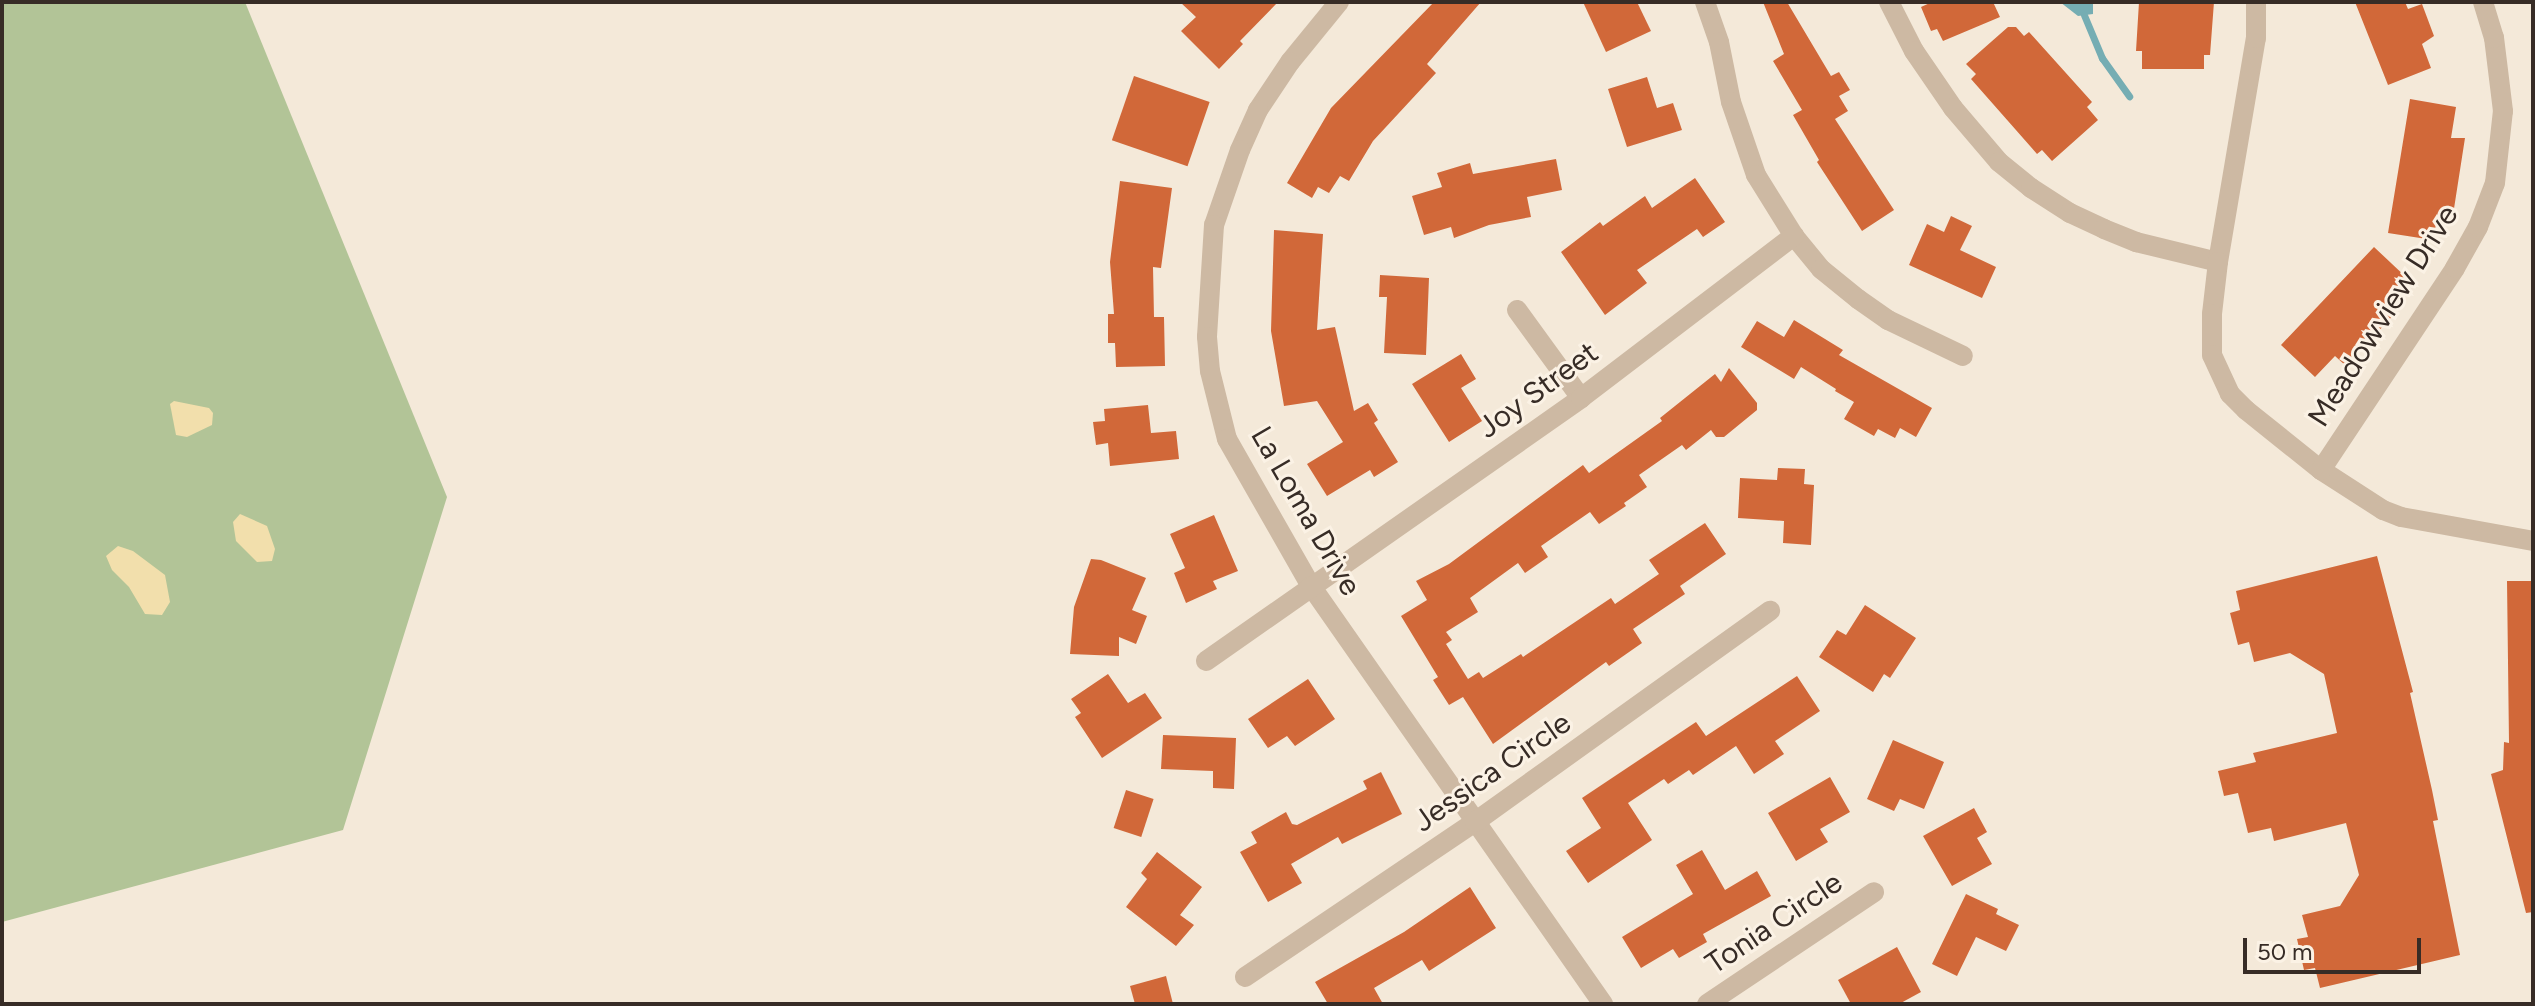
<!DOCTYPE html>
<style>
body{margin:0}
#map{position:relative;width:2535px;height:1006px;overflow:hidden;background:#f4e9d9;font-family:Figtree,sans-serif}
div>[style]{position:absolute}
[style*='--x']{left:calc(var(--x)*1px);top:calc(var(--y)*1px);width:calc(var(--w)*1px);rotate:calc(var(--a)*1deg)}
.green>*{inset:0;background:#b2c497}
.sand>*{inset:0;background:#f2dfac}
.water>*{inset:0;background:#75adb3}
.stream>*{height:7px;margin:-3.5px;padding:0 3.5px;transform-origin:3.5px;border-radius:3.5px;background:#75adb3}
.building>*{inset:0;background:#d16839;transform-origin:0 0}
.minor>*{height:20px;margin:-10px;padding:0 10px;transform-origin:10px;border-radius:10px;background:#cdb9a3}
span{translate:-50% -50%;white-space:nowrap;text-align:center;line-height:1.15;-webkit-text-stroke:6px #fbf2e5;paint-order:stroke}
.street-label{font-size:30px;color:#372c26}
.frame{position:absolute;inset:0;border:4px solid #372c26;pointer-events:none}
.scale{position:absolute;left:2243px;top:938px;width:178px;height:36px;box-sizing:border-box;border:4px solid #372c26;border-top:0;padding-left:10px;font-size:24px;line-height:28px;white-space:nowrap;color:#372c26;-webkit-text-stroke:6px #fbf2e5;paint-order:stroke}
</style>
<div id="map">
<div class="green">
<div style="clip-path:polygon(2px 2px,245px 2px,447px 497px,343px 830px,2px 922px)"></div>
</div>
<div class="sand">
<div style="clip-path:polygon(174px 401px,209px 408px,213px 413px,212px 425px,187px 437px,176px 435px,170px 404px)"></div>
<div style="clip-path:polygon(240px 514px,267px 526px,275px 549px,272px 561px,257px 562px,236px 541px,233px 522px)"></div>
<div style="clip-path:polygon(118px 546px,133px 551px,165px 575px,170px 602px,162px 615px,145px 614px,129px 587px,112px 570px,106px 556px)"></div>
</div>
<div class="water">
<div style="clip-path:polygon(2060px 2px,2093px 2px,2093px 14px,2078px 16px)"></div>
</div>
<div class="stream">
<div style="--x:2084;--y:15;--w:47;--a:67.3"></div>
<div style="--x:2102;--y:58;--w:47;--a:54.6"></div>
</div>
<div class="building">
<div style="clip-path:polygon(1180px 2px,1278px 2px,1240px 41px,1243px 44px,1219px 69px,1181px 31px,1196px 17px)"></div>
<div style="clip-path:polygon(1434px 2px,1481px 2px,1427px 64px,1436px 73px,1373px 141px,1349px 181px,1340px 176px,1329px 193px,1318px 187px,1312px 198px,1287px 183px,1331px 108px)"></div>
<div style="clip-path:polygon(1583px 2px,1637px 2px,1651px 31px,1606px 52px)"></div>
<div style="clip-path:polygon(1763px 2px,1787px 2px,1831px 76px,1839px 72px,1850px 90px,1839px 96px,1848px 111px,1835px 119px,1894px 210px,1862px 231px,1817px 162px,1819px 160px,1793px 115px,1802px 110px,1773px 61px,1784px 54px)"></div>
<div style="clip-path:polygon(1932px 2px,1993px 2px,2000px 17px,1943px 41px,1937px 29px,1931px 31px,1921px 7px)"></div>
<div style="clip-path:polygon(2139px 2px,2214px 2px,2210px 55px,2204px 55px,2204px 69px,2142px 69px,2142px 51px,2136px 51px)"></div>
<div style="clip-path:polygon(2355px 2px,2405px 2px,2408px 9px,2422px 4px,2434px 36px,2422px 44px,2431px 68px,2388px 85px)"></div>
<div style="clip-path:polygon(2008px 27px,2016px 27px,2024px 36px,2029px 32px,2092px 102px,2087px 107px,2098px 120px,2052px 161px,2042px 150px,2037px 154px,1971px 79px,1976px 74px,1966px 64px)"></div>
<div style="left:1134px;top:76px;width:80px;height:68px;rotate:19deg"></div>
<div style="clip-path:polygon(1647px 77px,1657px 108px,1673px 103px,1682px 130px,1627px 147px,1608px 89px)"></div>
<div style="clip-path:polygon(2410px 99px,2456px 107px,2451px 138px,2465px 138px,2453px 215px,2438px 214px,2433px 240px,2388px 233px)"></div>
<div style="clip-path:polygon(1556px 159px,1562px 190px,1527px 197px,1531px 217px,1489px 225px,1454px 238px,1451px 227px,1424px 235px,1412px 196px,1442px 187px,1437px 173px,1470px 163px,1473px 174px)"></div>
<div style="clip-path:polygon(1695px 178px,1725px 222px,1703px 237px,1697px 229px,1637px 270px,1647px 283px,1605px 315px,1561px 252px,1600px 222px,1603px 226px,1645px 196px,1652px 208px)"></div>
<div style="clip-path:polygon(1120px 181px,1172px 188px,1161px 268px,1153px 267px,1154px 317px,1164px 317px,1165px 366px,1116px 367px,1115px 343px,1108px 343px,1108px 314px,1114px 314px,1110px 262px)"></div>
<div style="clip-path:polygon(1951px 216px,1972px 226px,1960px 250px,1996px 267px,1982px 298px,1909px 265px,1927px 224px,1944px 232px)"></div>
<div style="clip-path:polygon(1274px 230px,1323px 234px,1317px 330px,1335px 327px,1354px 411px,1368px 403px,1378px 420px,1374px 423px,1398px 462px,1374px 477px,1370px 470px,1327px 496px,1307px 464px,1343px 442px,1317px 401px,1284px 406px,1271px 331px)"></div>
<div style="clip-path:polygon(2374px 247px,2408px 279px,2386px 301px,2398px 310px,2346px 366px,2335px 356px,2315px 377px,2281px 345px)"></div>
<div style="clip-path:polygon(1380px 275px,1429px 278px,1426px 355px,1384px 353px,1387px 297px,1379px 297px)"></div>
<div style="clip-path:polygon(1794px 320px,1843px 350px,1839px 355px,1932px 408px,1916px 437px,1900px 428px,1895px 438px,1878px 429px,1874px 436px,1844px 419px,1854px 402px,1835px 391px,1836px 389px,1801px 367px,1794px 379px,1741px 347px,1757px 321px,1784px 337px)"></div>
<div style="clip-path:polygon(1461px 354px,1476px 379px,1461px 388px,1482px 421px,1449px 442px,1412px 384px)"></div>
<div style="clip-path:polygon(1729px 368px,1757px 403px,1757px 410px,1724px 437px,1716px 437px,1711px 430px,1686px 450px,1682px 445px,1639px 475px,1647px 487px,1624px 503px,1626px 506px,1599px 524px,1590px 512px,1541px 546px,1548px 557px,1525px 573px,1518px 563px,1470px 598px,1478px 612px,1446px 632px,1452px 640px,1446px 644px,1468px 679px,1479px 672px,1483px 678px,1521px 654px,1523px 657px,1611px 598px,1615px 604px,1659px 574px,1649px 560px,1705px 523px,1726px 554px,1680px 586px,1685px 594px,1633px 629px,1642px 643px,1609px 666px,1606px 662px,1493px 744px,1463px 697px,1449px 705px,1433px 680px,1438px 677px,1401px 616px,1427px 600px,1416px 581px,1449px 564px,1583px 465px,1589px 473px,1662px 421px,1660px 418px,1715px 374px,1721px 382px)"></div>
<div style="clip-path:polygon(1148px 405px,1151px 433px,1176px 431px,1179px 459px,1110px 466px,1108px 443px,1096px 445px,1093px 422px,1105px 421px,1104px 409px)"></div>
<div style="clip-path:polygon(1778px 468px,1805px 469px,1804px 484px,1814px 485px,1811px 545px,1783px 543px,1784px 521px,1738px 518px,1740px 478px,1777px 480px)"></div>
<div style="clip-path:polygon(1214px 515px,1238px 571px,1213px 581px,1217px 589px,1186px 603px,1174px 573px,1185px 568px,1170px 534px)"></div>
<div style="clip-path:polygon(2377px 556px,2413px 692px,2410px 693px,2432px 790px,2438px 820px,2433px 821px,2460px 955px,2320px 988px,2315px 968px,2304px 970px,2297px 939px,2308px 937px,2302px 915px,2340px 906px,2359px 875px,2346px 823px,2274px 841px,2271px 828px,2248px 833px,2238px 793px,2224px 796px,2218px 771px,2256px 762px,2253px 753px,2337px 733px,2324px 674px,2290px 653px,2254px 662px,2249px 642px,2238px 645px,2230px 613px,2240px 610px,2236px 591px)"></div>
<div style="clip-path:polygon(1091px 559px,1101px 560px,1146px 578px,1132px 610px,1147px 616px,1136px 644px,1119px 637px,1119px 656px,1070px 654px,1074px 607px)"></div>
<div style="clip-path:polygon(2507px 581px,2533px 581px,2533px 912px,2526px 913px,2491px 774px,2503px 770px,2504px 742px,2509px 743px)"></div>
<div style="clip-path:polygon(1865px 605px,1916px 638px,1890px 678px,1884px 674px,1873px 692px,1819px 657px,1837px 630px,1846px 635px)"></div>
<div style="clip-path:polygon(1108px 674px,1128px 703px,1145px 693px,1162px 718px,1102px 758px,1075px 717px,1081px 713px,1071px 699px)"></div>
<div style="clip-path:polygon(1797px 676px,1820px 711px,1775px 741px,1784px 754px,1754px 774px,1736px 746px,1693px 775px,1689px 770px,1668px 784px,1664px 779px,1628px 803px,1652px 840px,1588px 883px,1566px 851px,1601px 828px,1582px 798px,1696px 722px,1706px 736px)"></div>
<div style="clip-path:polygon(1308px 679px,1335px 719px,1295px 746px,1287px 736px,1268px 748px,1248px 719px)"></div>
<div style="clip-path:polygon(1163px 735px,1236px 738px,1234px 789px,1213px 788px,1213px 771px,1161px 769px)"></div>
<div style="clip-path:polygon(1893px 740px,1944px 762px,1924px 809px,1900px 799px,1894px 811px,1867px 799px)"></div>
<div style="clip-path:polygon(1381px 772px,1402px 814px,1342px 844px,1338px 837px,1291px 864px,1302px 883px,1268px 902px,1240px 852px,1257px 843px,1251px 832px,1286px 812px,1292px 824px,1297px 825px,1367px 789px,1363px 781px)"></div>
<div style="clip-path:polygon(1830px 777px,1850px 812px,1820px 829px,1828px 842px,1796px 861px,1768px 813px)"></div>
<div style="left:1126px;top:790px;width:29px;height:40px;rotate:18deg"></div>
<div style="clip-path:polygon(1974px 808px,1987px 832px,1977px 838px,1992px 864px,1952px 886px,1923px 836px)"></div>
<div style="clip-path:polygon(1702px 850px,1725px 890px,1757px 871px,1771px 896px,1703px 934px,1707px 942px,1679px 958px,1673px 949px,1641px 968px,1622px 937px,1693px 894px,1676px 865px)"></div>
<div style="clip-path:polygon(1157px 852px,1202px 887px,1180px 915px,1194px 925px,1176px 946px,1126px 907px,1147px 879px,1141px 873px)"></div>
<div style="clip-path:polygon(1470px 887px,1496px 928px,1429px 971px,1422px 960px,1374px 988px,1383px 1004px,1328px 1004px,1315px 982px,1404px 932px)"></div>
<div style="clip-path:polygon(1966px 894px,1998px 909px,1996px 914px,2019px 925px,2006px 951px,1976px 937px,1957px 976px,1932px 964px)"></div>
<div style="clip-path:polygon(1897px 947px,1921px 992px,1899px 1004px,1851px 1004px,1838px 980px)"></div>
<div style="clip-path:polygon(1166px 976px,1173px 1004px,1135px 1004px,1130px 986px)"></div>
</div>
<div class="minor">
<div style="--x:1339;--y:2;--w:77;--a:129.2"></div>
<div style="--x:1290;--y:62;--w:58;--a:123.7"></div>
<div style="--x:1258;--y:110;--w:44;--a:114.2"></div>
<div style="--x:1240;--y:150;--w:79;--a:109.1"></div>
<div style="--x:1214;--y:225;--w:112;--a:93.6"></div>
<div style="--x:1207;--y:337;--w:34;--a:85"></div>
<div style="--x:1210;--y:371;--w:70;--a:76"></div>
<div style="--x:1227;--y:439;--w:169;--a:60.3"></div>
<div style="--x:1311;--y:586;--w:510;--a:55.06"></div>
<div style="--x:1705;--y:2;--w:42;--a:70.7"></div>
<div style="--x:1719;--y:42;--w:61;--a:78.7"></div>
<div style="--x:1731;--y:102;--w:77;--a:71.1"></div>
<div style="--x:1756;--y:175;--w:72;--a:58.1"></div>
<div style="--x:1794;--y:236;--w:43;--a:50.7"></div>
<div style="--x:1821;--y:269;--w:48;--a:39"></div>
<div style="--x:1858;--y:299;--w:37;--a:35"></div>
<div style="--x:1888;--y:320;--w:83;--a:25.6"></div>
<div style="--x:1889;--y:2;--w:55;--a:63"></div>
<div style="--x:1914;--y:51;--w:69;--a:55.6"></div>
<div style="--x:1953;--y:108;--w:71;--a:49.6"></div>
<div style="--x:1999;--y:162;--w:41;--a:39.1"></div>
<div style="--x:2031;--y:188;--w:46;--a:32.7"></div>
<div style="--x:2070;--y:213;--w:38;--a:25"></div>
<div style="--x:2104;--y:229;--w:35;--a:22"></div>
<div style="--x:2136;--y:242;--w:84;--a:13.7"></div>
<div style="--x:2218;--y:262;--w:227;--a:-80.4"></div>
<div style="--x:2256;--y:38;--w:36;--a:-90"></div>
<div style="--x:2218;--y:262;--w:52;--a:96.6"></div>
<div style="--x:2212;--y:314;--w:41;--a:90"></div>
<div style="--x:2212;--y:355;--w:43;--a:65.2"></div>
<div style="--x:2230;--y:394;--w:23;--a:45"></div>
<div style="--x:2246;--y:410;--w:96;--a:38.7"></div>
<div style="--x:2321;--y:470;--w:74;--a:32.8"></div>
<div style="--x:2383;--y:510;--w:19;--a:21"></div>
<div style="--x:2401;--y:517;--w:134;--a:10.3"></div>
<div style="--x:1517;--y:310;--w:109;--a:54"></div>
<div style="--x:2321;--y:470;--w:242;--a:-56.4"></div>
<div style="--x:2455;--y:268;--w:47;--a:-60.7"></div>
<div style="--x:2478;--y:227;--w:47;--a:-68.9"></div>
<div style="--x:2495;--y:183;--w:72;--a:-83.7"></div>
<div style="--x:2503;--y:111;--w:74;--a:-97"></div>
<div style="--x:2494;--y:38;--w:38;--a:-107"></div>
<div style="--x:1206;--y:661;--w:458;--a:-35"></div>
<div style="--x:1581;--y:398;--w:268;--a:-37.3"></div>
<div style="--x:1245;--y:977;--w:277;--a:-34"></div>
<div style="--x:1475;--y:822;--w:363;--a:-35.6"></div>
<div style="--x:1707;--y:1004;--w:201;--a:-33.8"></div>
</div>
<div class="street-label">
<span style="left:2383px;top:316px;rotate:-58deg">Meadowview Drive</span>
<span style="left:1538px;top:390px;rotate:-36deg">Joy Street</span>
<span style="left:1306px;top:511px;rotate:60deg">La Loma Drive</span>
<span style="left:1492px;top:772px;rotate:-35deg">Jessica Circle</span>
<span style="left:1774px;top:923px;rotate:-34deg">Tonia Circle</span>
</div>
<div class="frame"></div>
<div class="scale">50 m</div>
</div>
